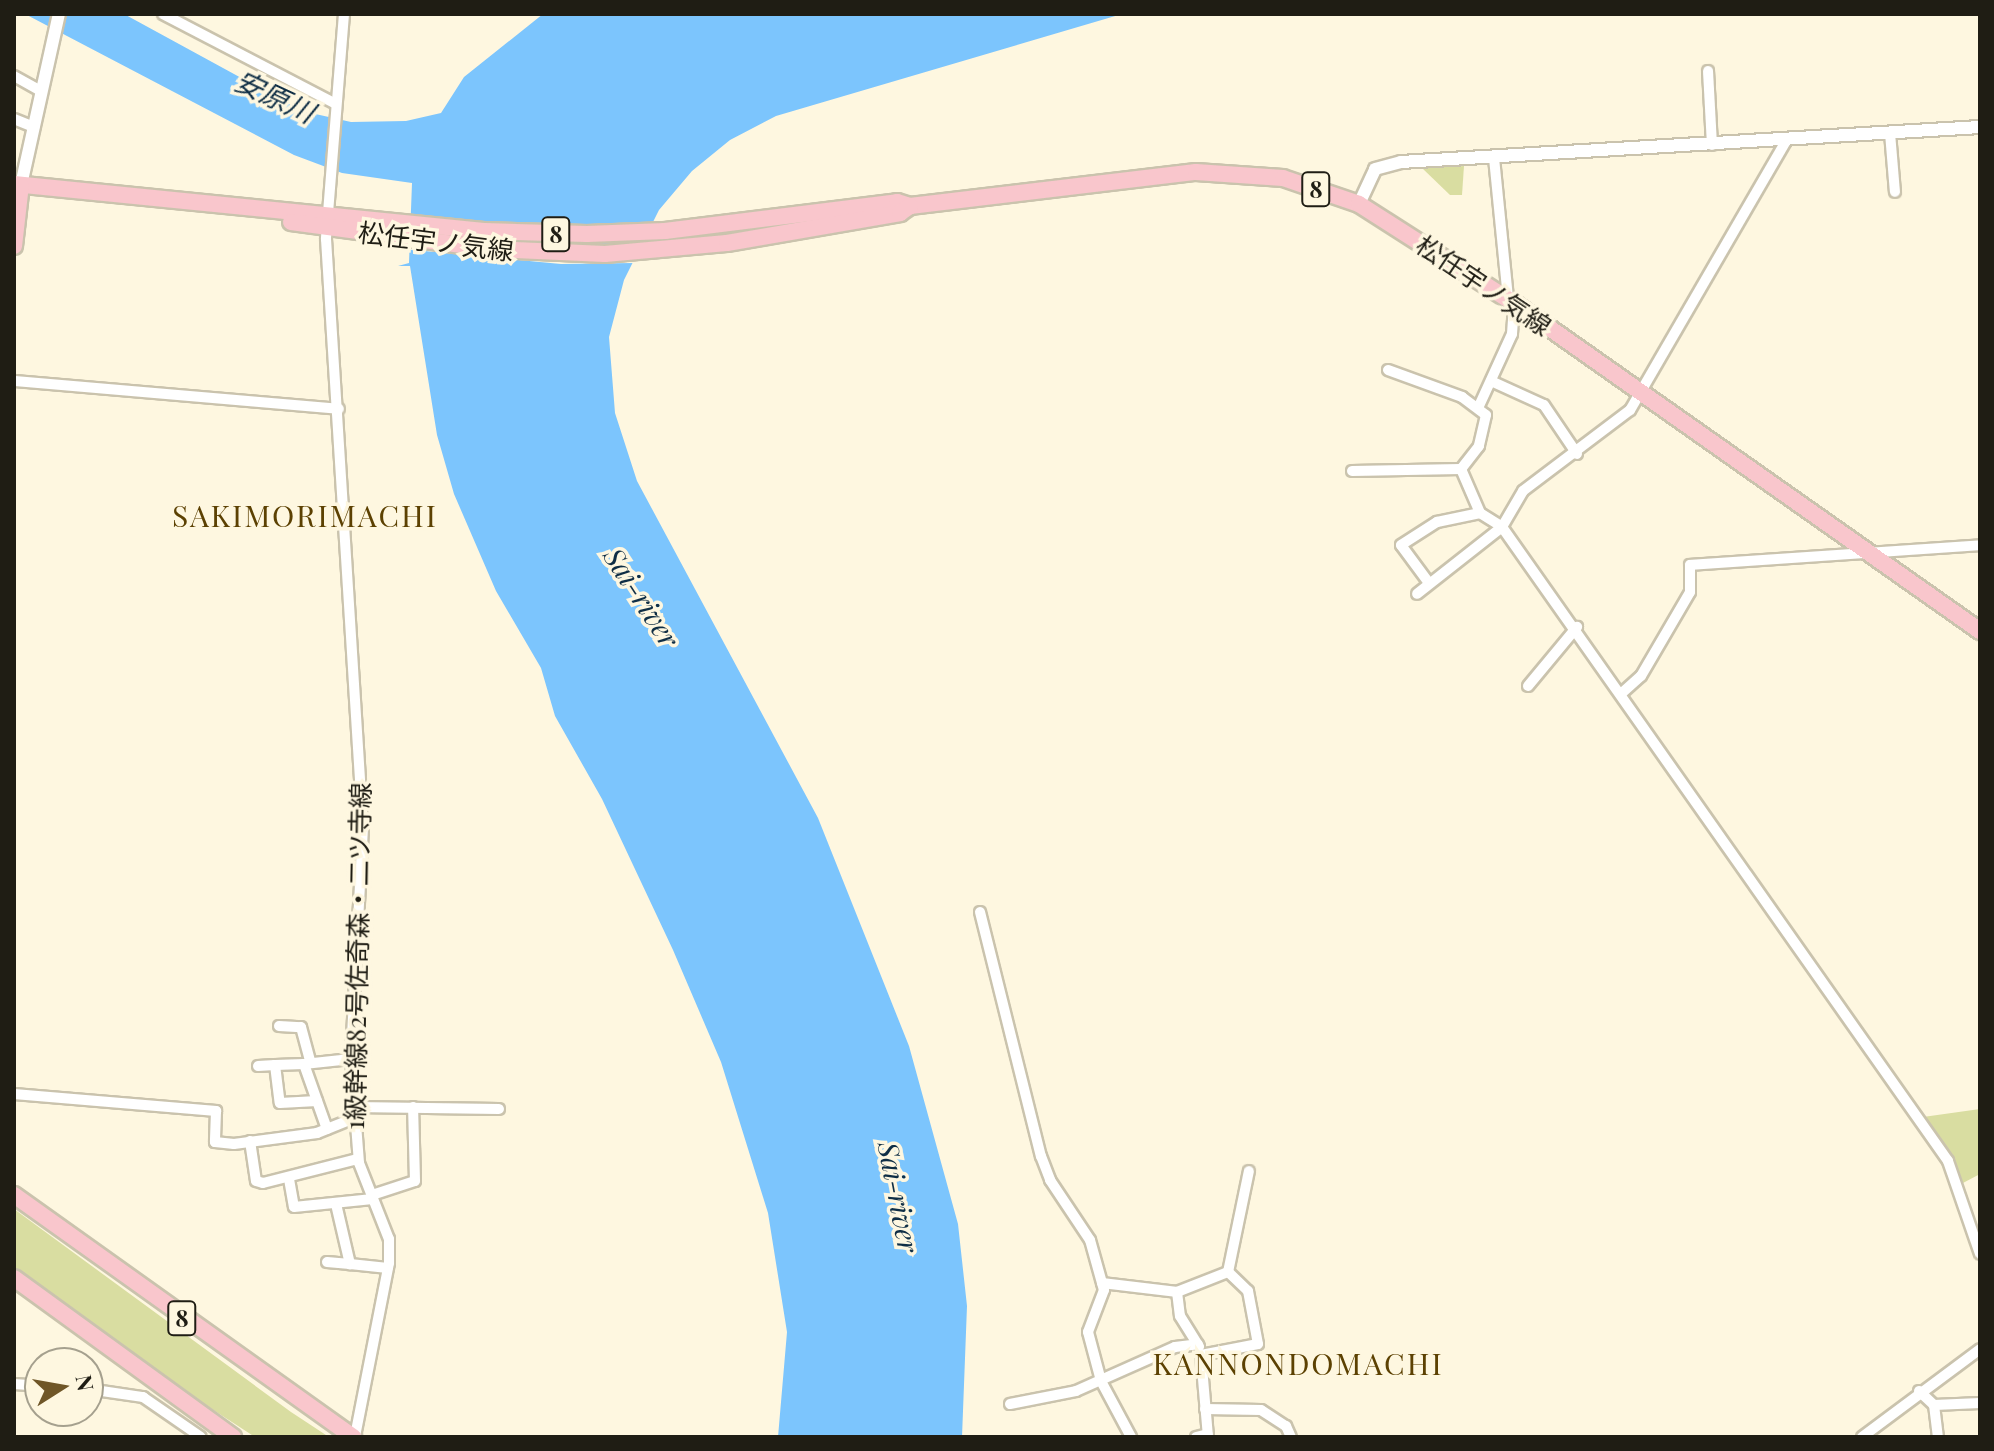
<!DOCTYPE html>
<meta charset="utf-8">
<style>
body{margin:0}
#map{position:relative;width:1994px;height:1451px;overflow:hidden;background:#fef7e0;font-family:"Playfair Display","Noto Sans JP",serif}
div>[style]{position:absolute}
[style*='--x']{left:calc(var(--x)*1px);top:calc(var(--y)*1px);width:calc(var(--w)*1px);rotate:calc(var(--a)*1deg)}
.green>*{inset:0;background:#d9dda1}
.water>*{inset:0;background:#7cc5fd}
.pier>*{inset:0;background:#fef7e0}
.roads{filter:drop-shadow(2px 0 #cac3ad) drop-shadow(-2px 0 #cac3ad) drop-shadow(0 2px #cac3ad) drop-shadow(0 -2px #cac3ad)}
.minor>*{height:10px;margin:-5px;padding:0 5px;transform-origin:5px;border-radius:5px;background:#fff}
.tertiary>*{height:12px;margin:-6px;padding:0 6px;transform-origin:6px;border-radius:6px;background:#fff}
.primary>*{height:16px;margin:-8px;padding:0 8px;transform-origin:8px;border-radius:8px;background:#f9c6cc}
span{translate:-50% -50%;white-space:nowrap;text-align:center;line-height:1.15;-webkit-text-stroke:7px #fef7e0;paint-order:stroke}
.shield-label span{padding:2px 6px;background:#fef7e0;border:2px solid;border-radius:6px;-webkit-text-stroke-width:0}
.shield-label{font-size:24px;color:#1f1d14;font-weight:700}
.street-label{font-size:26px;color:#1f1d14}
.water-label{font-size:28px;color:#0f2e45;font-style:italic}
.quarter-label{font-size:30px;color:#5c4102;letter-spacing:2px}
.frame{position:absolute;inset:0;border:16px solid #1f1d14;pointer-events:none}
.north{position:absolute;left:24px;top:1347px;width:80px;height:80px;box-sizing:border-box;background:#fef7e0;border:2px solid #a5a08e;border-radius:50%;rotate:79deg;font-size:22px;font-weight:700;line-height:32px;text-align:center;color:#1f1d14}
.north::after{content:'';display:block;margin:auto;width:28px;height:36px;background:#6f5627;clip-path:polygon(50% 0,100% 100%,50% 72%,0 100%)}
</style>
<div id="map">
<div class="green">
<div style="clip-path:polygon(1464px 166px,1462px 195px,1450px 195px,1422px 168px)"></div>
<div style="clip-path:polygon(1980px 1109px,1980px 1174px,1963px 1183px,1923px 1117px)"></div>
<div style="clip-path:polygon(14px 1209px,291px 1412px,329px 1437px,255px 1437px,144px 1365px,14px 1267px)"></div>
</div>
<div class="water">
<div style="clip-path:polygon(25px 14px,124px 14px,302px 111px,351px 122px,406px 121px,441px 113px,464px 77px,543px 14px,1122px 14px,776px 116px,730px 140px,692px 171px,659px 210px,624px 280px,609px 337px,615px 413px,637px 481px,818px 818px,909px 1046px,958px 1224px,967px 1306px,962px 1437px,778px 1437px,787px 1332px,768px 1213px,721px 1062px,673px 950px,602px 799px,555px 716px,541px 668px,496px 591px,454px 494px,437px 435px,410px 266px,398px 266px,409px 263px,412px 183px,342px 173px,294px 155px)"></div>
</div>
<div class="pier">
<div style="clip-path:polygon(407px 232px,579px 248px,645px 246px,635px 263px,561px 264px,403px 249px)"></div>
</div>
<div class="roads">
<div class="minor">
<div style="--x:163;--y:14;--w:193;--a:27.5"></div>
<div style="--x:344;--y:14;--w:226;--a:94.6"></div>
<div style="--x:326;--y:239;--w:589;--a:86.4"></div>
<div style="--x:363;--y:827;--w:232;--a:93"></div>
<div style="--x:351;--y:1059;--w:104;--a:85.6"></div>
<div style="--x:359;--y:1163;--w:82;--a:68.5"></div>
<div style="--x:389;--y:1239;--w:24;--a:90"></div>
<div style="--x:389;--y:1263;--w:177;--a:101.1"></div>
<div style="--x:1708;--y:71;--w:74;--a:86.9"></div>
<div style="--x:14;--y:76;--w:31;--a:29"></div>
<div style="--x:14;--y:119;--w:22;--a:22"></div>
<div style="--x:1890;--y:133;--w:59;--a:85.2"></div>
<div style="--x:1786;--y:141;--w:311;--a:120.1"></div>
<div style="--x:1630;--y:410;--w:134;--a:142.9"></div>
<div style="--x:1523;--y:491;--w:42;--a:120.3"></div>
<div style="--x:1502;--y:527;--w:775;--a:54.87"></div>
<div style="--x:1948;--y:1161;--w:98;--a:71"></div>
<div style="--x:1494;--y:158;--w:142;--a:84.3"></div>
<div style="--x:1388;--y:370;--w:79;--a:20"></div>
<div style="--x:1462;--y:397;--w:30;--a:37"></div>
<div style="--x:1486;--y:415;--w:32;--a:103"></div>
<div style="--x:1479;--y:446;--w:29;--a:128"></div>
<div style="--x:1461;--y:469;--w:48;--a:66.6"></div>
<div style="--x:1480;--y:513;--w:26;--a:32"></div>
<div style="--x:1502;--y:527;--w:108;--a:141.8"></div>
<div style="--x:14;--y:381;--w:326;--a:4.9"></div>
<div style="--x:1491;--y:381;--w:58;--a:24.4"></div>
<div style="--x:1544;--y:405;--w:59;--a:56"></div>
<div style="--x:1479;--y:406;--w:79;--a:-65.4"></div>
<div style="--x:1512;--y:334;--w:31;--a:-86"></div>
<div style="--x:1352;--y:471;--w:109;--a:-1.1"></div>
<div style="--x:1429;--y:583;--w:47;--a:-126.4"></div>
<div style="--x:1401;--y:545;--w:43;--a:-32.6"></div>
<div style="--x:1437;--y:522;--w:44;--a:-11.8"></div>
<div style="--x:1528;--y:686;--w:77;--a:-50.3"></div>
<div style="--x:1623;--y:692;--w:24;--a:-42"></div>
<div style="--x:1641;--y:676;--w:97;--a:-59.7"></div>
<div style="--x:1690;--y:592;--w:27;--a:-90"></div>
<div style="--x:1690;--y:565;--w:291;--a:-3.9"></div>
<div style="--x:980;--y:912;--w:252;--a:76"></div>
<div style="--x:1041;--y:1156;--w:26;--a:69"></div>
<div style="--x:1050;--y:1180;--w:72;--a:56.3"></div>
<div style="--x:1090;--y:1240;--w:52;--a:74.4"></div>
<div style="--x:1104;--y:1290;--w:45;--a:110.9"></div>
<div style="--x:1088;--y:1332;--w:51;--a:75.1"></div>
<div style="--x:1101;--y:1381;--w:64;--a:61.8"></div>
<div style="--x:279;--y:1026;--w:22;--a:3"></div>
<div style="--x:301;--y:1027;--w:35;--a:75"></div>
<div style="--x:304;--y:1064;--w:29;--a:178"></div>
<div style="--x:275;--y:1065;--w:38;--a:83"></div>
<div style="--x:280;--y:1103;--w:37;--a:-3"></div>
<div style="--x:258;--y:1066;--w:17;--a:-3"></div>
<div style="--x:14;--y:1094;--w:203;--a:4.8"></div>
<div style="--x:216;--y:1111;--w:31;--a:92"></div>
<div style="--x:215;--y:1142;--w:19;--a:6"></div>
<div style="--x:234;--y:1144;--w:84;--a:-7.5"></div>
<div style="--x:317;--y:1133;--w:40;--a:-22"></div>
<div style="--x:354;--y:1107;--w:145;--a:0.8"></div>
<div style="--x:327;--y:1129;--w:69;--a:-109.5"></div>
<div style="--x:304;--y:1064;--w:47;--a:-6.1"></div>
<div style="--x:250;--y:1141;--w:40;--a:81.5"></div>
<div style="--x:256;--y:1181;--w:7;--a:16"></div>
<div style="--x:263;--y:1183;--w:98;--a:-14.2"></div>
<div style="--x:289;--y:1179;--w:28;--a:80"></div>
<div style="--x:294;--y:1207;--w:79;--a:-5.8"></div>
<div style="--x:372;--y:1195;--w:45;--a:-18"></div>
<div style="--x:415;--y:1181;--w:74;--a:-91.5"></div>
<div style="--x:336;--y:1204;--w:62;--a:76.9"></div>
<div style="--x:350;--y:1264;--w:38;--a:6"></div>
<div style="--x:327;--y:1262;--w:23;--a:5"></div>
<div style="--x:1228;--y:1272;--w:103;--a:-78.3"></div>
<div style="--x:1102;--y:1283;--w:76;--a:6.8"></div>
<div style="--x:1177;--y:1292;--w:55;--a:-21.4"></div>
<div style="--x:1177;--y:1292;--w:24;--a:83"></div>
<div style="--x:1180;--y:1316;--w:36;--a:58"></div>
<div style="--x:14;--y:1384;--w:26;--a:4"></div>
<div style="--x:88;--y:1389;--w:56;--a:8.3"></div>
<div style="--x:143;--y:1397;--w:70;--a:34.6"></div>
<div style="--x:1919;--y:1391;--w:21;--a:43"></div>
<div style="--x:1934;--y:1405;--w:46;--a:-2.5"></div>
<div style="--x:1010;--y:1404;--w:67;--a:-11.1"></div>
<div style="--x:1076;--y:1391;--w:108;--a:-24"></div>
<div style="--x:1175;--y:1347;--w:23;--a:-7"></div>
<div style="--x:1934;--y:1405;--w:32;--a:83"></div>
<div style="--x:1205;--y:1409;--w:56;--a:1"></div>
<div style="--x:1261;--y:1410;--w:30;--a:33"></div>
<div style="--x:1286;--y:1426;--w:12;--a:66"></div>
<div style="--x:1196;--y:1437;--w:12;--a:-14"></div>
<div style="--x:1208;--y:1437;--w:82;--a:-94.9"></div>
<div style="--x:1201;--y:1355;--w:58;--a:-10.9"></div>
<div style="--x:1258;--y:1344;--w:54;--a:-100.7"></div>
<div style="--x:1248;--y:1291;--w:28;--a:-136"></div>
<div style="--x:1862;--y:1437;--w:147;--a:-36.7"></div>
</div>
<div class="tertiary">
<div style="--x:21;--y:185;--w:175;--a:-77.5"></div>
<div style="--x:1359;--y:204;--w:38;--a:-65"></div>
<div style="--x:1375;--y:169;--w:27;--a:-15"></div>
<div style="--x:1401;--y:162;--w:580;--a:-3.46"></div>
</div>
<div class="primary">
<div style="--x:14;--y:184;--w:472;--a:5.7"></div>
<div style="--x:484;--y:231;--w:103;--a:1.7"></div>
<div style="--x:587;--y:234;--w:78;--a:-2.2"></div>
<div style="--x:665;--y:231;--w:234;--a:-7.1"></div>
<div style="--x:897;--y:202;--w:14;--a:17"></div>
<div style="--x:910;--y:206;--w:288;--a:-6.8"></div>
<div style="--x:1196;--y:172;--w:87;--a:3.9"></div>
<div style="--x:1283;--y:178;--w:80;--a:18.9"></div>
<div style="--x:1359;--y:204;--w:184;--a:32.6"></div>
<div style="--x:1514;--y:303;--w:570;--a:35.14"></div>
<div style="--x:291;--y:222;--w:202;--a:7.7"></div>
<div style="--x:491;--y:249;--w:114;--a:2.5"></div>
<div style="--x:605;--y:254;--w:122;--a:-5.2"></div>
<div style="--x:727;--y:243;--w:176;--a:-9.8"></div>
<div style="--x:900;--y:213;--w:12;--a:-35"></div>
<div style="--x:14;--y:246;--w:61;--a:-83.5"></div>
<div style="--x:14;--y:1195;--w:417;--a:35.5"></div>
<div style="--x:14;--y:1278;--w:271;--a:36"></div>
</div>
</div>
<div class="shield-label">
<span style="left:1316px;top:189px">8</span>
<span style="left:556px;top:234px">8</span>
<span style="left:182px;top:1318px">8</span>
</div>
<div class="street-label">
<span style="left:436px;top:241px;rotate:7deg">松任宇ノ気線</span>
<span style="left:1484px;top:285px;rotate:34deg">松任宇ノ気線</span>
<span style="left:357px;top:956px;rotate:-89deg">1級幹線82号佐奇森・二ツ寺線</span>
</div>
<div class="water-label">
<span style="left:275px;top:96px;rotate:25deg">安原川</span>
<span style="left:642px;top:597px;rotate:57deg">Sai-river</span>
<span style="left:899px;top:1197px;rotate:79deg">Sai-river</span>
</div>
<div class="quarter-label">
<span style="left:305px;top:515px">SAKIMORIMACHI</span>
<span style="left:1298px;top:1363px">KANNONDOMACHI</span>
</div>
<div class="frame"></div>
<div class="north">N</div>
</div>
